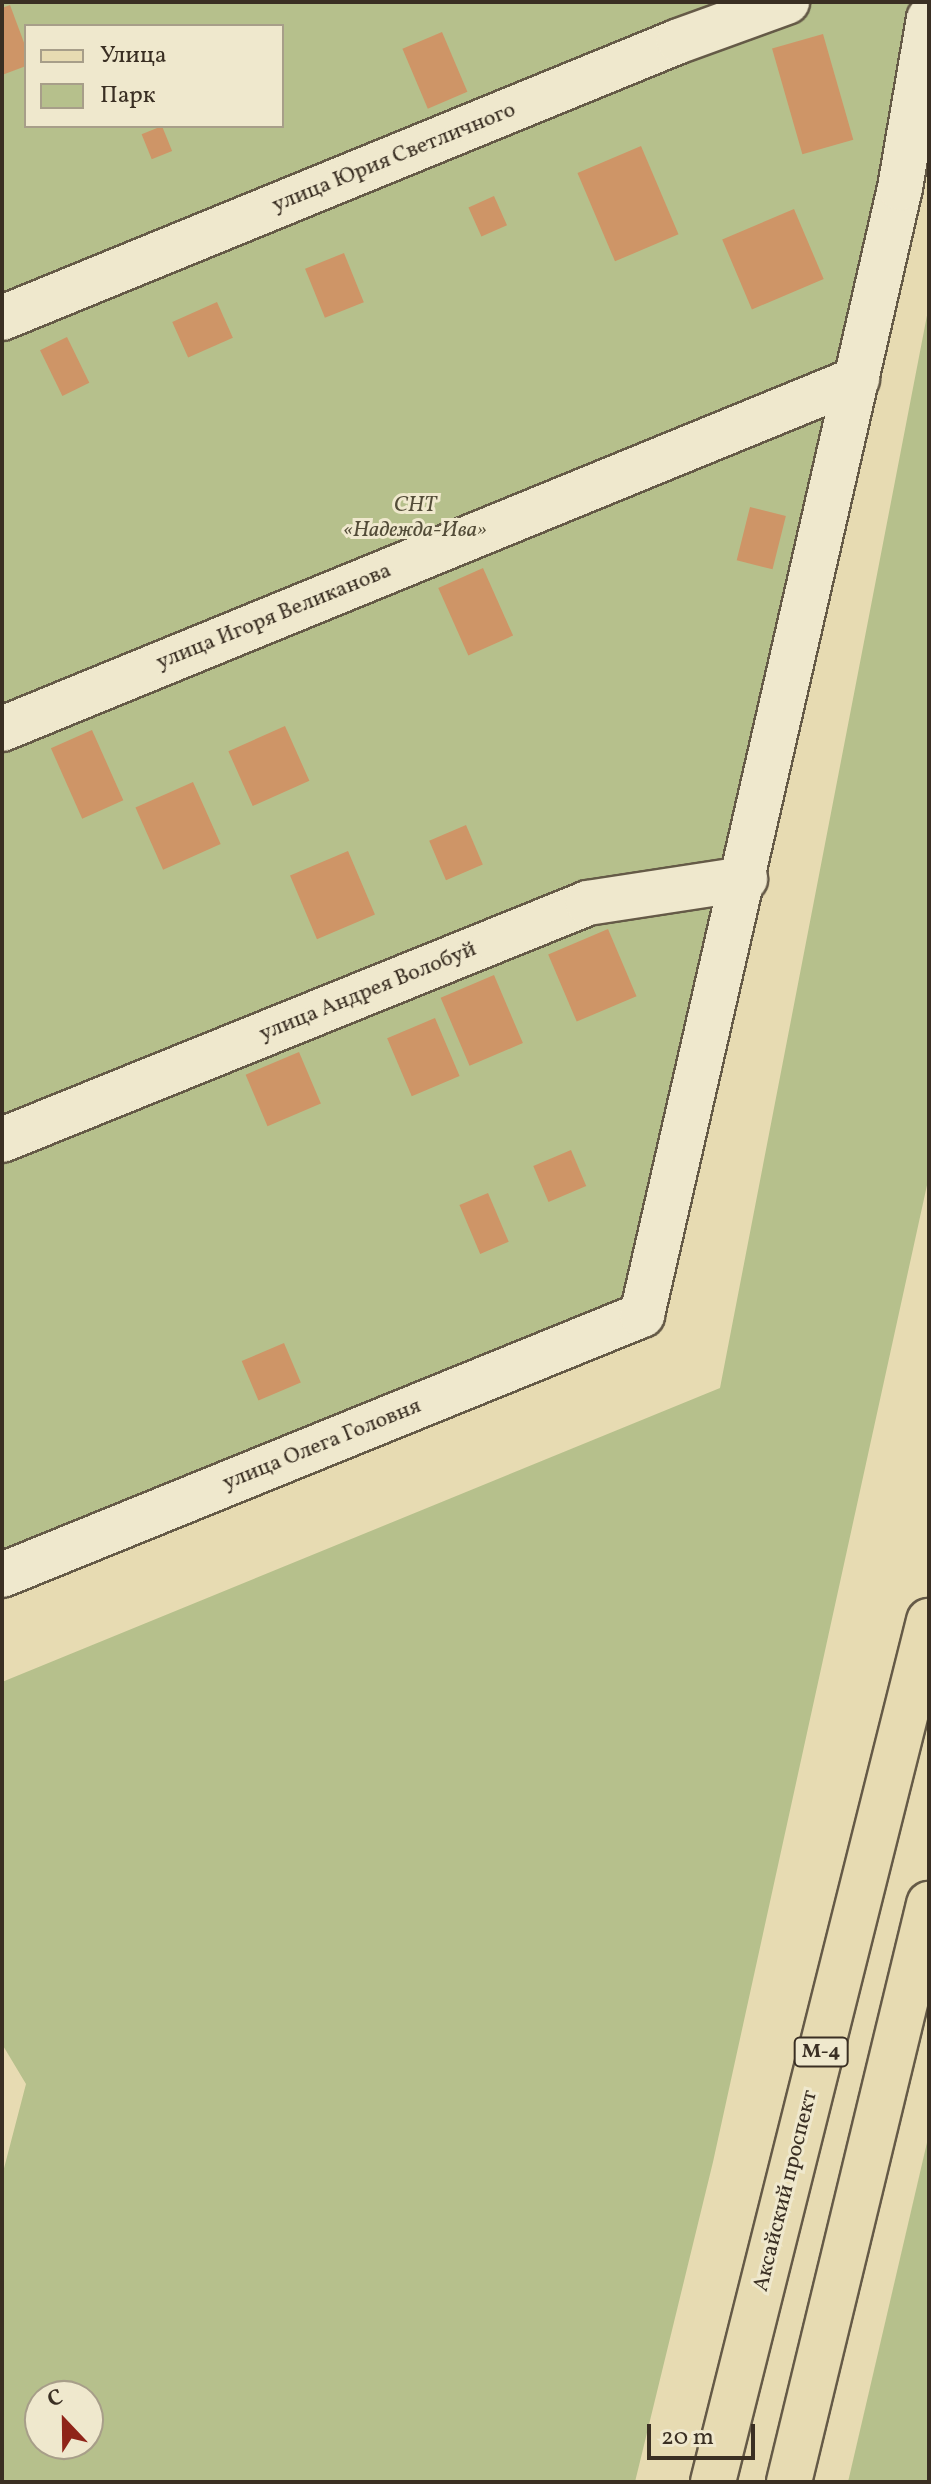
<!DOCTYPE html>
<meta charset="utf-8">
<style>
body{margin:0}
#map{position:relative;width:931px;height:2484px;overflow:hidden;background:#e7dbb2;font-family:Vollkorn,serif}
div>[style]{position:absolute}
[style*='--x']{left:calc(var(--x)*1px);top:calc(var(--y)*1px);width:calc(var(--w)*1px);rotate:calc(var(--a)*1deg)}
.green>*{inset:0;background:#b6c08c}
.building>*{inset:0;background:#ce9567;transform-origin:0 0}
.roads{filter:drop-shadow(2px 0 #655a47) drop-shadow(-2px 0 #655a47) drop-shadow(0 2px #655a47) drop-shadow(0 -2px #655a47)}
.minor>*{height:44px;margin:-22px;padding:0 22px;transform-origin:22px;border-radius:22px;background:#efe8cd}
.major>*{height:44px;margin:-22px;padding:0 22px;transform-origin:22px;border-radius:22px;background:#e7dbb2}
span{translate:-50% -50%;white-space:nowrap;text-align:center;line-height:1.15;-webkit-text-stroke:6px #efe8cd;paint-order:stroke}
.shield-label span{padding:2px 6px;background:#efe8cd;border:2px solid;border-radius:6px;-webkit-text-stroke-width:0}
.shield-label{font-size:20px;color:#3a2f23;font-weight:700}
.street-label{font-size:22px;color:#3a2f23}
.park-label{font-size:22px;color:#534c38;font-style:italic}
.frame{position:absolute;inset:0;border:4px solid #3a2f23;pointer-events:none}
.legend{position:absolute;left:24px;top:24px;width:260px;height:104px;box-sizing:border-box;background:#efe8cd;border:2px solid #a79e89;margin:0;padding:10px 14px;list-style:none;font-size:24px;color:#3a2f23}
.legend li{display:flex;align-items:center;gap:16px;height:40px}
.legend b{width:40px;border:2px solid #a79e89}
.north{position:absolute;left:24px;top:2380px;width:80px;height:80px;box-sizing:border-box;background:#efe8cd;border:2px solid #a79e89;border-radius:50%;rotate:338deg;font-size:22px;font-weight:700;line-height:32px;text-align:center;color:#3a2f23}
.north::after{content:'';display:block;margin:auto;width:28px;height:36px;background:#8f2418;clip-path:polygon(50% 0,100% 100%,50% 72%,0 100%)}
.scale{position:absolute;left:647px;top:2424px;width:108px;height:36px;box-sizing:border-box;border:4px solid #3a2f23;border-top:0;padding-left:10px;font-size:24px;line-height:28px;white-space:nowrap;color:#3a2f23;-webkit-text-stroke:6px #efe8cd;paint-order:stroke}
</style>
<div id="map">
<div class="green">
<div style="clip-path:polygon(evenodd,2px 2px,929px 2px,657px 1327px,2px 1586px,2px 2px,26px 26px,282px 26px,282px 126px,26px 126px,26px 26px)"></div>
<div style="clip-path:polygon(evenodd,929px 305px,929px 1176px,713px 2162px,635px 2482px,2px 2482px,2px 2176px,26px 2084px,2px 2044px,2px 1682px,720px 1388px,929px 305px,40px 2396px,88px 2396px,88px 2444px,40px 2444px,40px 2396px)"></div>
<div style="clip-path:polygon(929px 2134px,929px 2482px,848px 2482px)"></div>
</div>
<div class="building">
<div style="clip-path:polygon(10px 5px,26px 48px,26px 66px,2px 75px,2px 8px)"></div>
<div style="left:442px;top:32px;width:65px;height:43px;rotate:67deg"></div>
<div style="left:823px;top:34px;width:110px;height:53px;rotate:74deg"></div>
<div style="left:162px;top:126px;width:27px;height:22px;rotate:68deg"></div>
<div style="left:641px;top:146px;width:96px;height:69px;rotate:67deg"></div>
<div style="left:494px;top:196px;width:32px;height:28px;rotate:66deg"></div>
<div style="left:794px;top:209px;width:76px;height:78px;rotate:67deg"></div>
<div style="left:344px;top:253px;width:53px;height:42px;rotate:68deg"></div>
<div style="left:217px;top:302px;width:39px;height:49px;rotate:66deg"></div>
<div style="left:67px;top:337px;width:51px;height:30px;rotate:64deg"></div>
<div style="left:750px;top:507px;width:37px;height:55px;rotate:14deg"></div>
<div style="left:483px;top:568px;width:74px;height:49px;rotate:66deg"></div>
<div style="left:285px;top:726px;width:60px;height:62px;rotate:66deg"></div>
<div style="left:92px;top:730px;width:77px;height:45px;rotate:66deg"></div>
<div style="left:193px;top:782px;width:68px;height:63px;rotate:66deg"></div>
<div style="left:466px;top:825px;width:43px;height:40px;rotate:67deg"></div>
<div style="left:348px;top:851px;width:69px;height:63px;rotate:67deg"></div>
<div style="left:608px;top:929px;width:73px;height:65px;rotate:67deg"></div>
<div style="left:494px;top:975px;width:74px;height:58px;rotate:67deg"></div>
<div style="left:435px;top:1018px;width:63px;height:52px;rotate:67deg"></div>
<div style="left:299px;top:1052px;width:56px;height:58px;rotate:67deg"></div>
<div style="left:571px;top:1150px;width:39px;height:41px;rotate:67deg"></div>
<div style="left:488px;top:1193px;width:53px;height:31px;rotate:67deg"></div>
<div style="left:284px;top:1343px;width:43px;height:46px;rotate:67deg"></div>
</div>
<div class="roads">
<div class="minor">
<div style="--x:2;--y:318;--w:731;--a:-22.25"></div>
<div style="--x:679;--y:41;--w:115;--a:-19.9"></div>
<div style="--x:2;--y:729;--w:924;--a:-22.26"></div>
<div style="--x:2;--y:1140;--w:632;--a:-22.02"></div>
<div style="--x:588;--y:903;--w:159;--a:-8.7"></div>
<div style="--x:2;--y:1575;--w:691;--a:-22.11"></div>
<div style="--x:642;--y:1315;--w:1156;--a:-77.11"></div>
<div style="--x:900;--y:188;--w:172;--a:-80.3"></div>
</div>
<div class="major">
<div style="--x:713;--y:2482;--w:888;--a:-75.92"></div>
<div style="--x:789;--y:2482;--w:595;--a:-76.38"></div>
</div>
</div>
<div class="shield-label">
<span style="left:821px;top:2052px">М-4</span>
</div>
<div class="street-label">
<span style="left:394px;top:158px;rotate:-22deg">улица Юрия Светличного</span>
<span style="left:274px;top:617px;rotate:-22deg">улица Игоря Великанова</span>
<span style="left:368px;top:992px;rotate:-22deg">улица Андрея Волобуй</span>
<span style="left:322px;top:1445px;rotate:-22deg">улица Олега Головня</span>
<span style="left:786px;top:2191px;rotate:-76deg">Аксайский проспект</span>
</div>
<div class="park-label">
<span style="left:415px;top:518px">СНТ<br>«Надежда-Ива»</span>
</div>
<div class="frame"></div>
<ul class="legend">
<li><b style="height:10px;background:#e7dbb2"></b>Улица</li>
<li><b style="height:22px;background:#b6c08c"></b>Парк</li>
</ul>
<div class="north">С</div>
<div class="scale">20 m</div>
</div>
